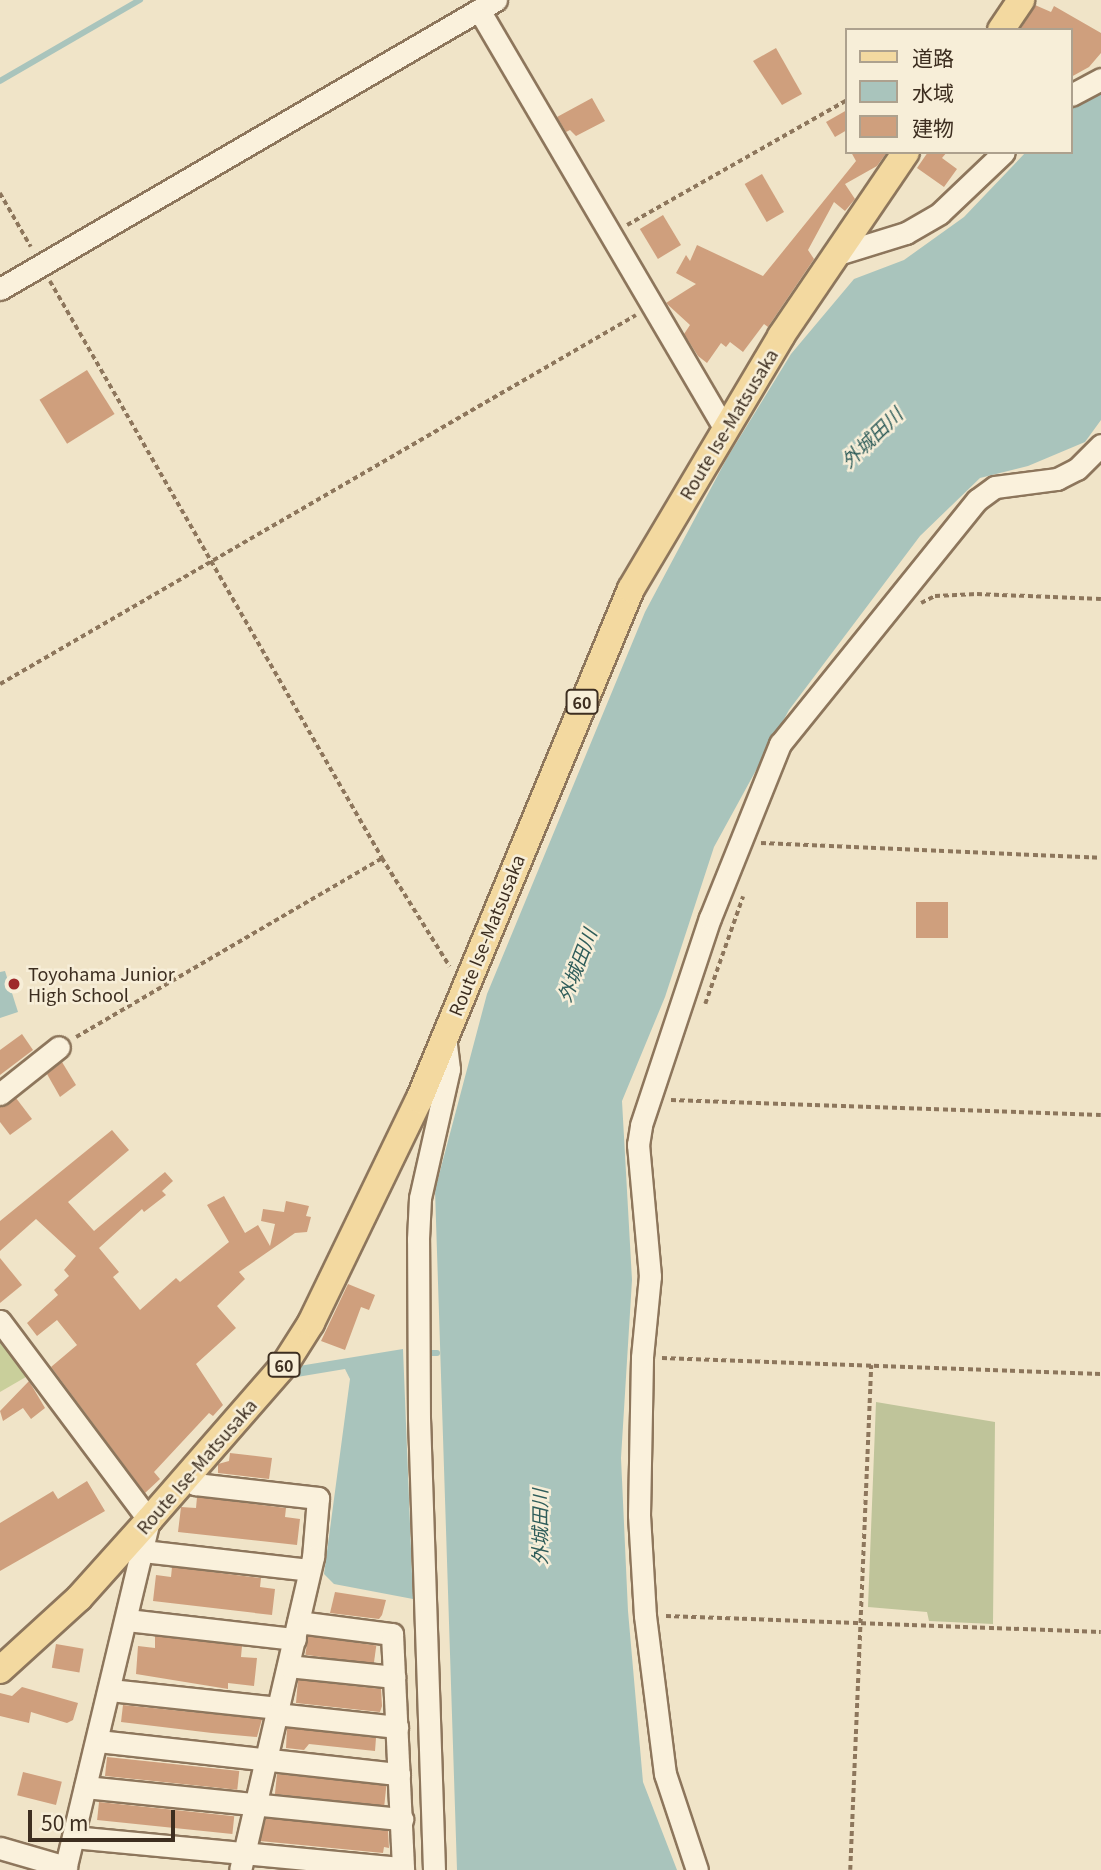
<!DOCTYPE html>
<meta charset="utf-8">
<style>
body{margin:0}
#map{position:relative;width:1101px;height:1870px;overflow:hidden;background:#f0e4c8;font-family:Georgia,"Noto Sans JP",serif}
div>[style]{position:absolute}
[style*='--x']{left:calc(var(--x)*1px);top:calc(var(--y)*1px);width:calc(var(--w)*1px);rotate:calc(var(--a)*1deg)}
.green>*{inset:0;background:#c9cf9b}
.cemetery>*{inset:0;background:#bfc49a}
.water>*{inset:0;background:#a9c4bc}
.stream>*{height:6px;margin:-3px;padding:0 3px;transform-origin:3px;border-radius:3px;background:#a9c4bc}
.building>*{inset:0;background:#cf9f7d;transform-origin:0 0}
.path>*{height:3.5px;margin-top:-1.75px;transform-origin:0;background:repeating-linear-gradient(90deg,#8d765c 0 5px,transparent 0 8.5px)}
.roads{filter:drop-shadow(2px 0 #8d765c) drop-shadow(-2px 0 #8d765c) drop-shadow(0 2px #8d765c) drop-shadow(0 -2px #8d765c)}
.minor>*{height:21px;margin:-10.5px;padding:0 10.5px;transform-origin:10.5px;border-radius:10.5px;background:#faf1dc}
.major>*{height:26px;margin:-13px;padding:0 13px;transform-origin:13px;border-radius:13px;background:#f3d9a0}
.dots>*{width:19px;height:19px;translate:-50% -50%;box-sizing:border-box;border:4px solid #f7eed8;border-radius:50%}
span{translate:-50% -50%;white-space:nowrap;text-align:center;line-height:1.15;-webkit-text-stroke:5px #f7eed8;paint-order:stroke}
.shield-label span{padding:2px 5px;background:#f7eed8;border:2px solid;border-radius:5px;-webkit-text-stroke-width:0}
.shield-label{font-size:16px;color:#3d2e20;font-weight:700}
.street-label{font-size:18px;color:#3d2e20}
.poi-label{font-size:18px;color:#3d2e20}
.left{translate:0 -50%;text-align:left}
.water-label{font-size:19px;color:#2f5d5a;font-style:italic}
.legend{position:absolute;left:845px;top:28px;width:228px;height:126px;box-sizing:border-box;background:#f7eed8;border:2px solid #ada18e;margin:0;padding:9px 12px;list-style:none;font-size:21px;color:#3d2e20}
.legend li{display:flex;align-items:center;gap:14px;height:35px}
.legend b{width:35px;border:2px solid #ada18e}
.scale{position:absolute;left:28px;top:1810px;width:147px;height:32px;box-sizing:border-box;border:4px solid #3d2e20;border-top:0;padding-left:9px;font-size:21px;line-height:24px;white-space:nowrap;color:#3d2e20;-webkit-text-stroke:5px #f7eed8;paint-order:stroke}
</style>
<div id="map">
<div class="green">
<div style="clip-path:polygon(0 1337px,31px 1374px,0 1392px)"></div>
</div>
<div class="cemetery">
<div style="clip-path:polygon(876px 1402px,995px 1422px,993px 1624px,929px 1621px,927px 1612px,868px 1607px)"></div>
</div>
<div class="water">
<div style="clip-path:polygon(1101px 93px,1101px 420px,1085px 442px,1028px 466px,980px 478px,920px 536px,789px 710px,714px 847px,665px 997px,622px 1101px,632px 1280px,621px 1458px,628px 1611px,643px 1782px,677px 1870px,457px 1870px,435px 1190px,487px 994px,645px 612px,727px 458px,791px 354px,854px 279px,904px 260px,964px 217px,1026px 152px,1071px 152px,1071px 108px)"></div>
<div style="clip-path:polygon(5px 971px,18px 1012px,0 1018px,0 972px)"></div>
<div style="clip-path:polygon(403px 1349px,413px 1599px,334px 1584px,324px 1574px,350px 1379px,345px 1369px,291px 1378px,299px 1366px)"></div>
</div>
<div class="stream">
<div style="--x:0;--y:81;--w:162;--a:-30.1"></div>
<div style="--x:428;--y:1353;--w:9;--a:0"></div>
</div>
<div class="building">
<div style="clip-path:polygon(1035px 5px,1051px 12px,1054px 6px,1101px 33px,1101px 53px,1089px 67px,1071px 77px,1071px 30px,1020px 30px)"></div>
<div style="clip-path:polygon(776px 48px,802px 94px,782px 105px,753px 61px)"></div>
<div style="clip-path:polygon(592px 98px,605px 121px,576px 136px,570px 130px,566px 132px,557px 117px)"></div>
<div style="clip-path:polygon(847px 110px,847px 130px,835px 137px,826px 122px)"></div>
<div style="clip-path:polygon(851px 152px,887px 152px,877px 166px,845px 184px,855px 199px,845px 211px,834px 202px,808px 250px,814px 259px,768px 327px,764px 324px,743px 352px,730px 342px,726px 347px,721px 343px,707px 363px,698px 356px,684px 334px,690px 325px,666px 303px,696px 284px,676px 273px,686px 255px,690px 261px,697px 245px,763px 276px,856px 161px)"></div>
<div style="clip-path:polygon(928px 152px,947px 152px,942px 158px,957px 169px,944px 187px,917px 168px)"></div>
<div style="left:762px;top:174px;width:44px;height:20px;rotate:60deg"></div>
<div style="left:663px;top:215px;width:35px;height:27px;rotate:59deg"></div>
<div style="left:87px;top:370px;width:52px;height:56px;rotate:58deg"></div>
<div style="left:916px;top:902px;width:32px;height:36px"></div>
<div style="clip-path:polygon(22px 1034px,33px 1050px,0 1075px,0 1050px)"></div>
<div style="clip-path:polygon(62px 1062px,76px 1085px,60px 1097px,47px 1074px)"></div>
<div style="clip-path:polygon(16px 1098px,32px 1119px,10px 1135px,0 1122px,0 1107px)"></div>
<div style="clip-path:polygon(112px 1130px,129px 1150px,68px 1202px,94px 1231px,165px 1172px,173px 1181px,162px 1191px,166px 1195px,144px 1212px,142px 1209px,99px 1248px,119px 1272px,113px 1277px,140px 1310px,176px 1278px,180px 1282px,229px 1242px,207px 1205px,224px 1196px,245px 1233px,258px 1225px,270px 1246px,275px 1224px,261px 1221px,263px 1209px,284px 1212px,286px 1201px,309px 1206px,306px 1216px,311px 1217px,307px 1232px,295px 1233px,239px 1272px,245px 1279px,217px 1306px,236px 1328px,196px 1364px,223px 1405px,213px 1416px,209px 1413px,154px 1472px,160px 1479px,145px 1493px,51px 1367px,77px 1345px,57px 1320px,37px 1336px,27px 1323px,58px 1295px,54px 1290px,69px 1276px,64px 1270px,76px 1256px,36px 1219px,0 1251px,0 1221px)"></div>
<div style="clip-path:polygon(0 1258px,22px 1285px,0 1303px)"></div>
<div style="clip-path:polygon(348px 1284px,375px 1295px,369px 1310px,361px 1307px,345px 1350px,321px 1341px)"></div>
<div style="clip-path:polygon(29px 1381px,45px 1408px,31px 1419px,23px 1408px,3px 1421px,0 1411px)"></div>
<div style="clip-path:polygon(230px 1453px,272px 1458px,269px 1479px,218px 1473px,218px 1464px,229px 1461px)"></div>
<div style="clip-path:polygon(87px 1481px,105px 1511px,0 1571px,0 1523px,53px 1491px,58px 1499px)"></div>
<div style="clip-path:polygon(197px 1497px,286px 1508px,285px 1517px,300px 1519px,297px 1545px,178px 1532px,181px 1507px,196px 1508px)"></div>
<div style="clip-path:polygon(172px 1567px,261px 1578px,260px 1587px,275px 1589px,272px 1615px,153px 1601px,156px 1575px,171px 1577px)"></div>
<div style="clip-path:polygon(335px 1592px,386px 1600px,382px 1615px,379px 1619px,330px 1613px)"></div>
<div style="clip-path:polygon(155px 1636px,242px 1646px,241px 1657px,257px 1658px,254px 1686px,228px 1683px,228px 1689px,136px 1674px,138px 1646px,155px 1648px)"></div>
<div style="left:308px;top:1636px;width:69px;height:19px;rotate:8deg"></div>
<div style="left:56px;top:1644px;width:28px;height:24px;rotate:10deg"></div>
<div style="clip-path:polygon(298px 1680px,381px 1689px,382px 1706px,380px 1712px,296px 1703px)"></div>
<div style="clip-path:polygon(22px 1687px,78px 1703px,73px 1720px,67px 1723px,31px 1712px,29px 1723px,0 1716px,0 1693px,12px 1696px)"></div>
<div style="clip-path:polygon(123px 1705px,262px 1719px,257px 1737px,212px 1733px,121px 1722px)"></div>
<div style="clip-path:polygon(287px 1728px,376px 1738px,375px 1751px,309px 1744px,304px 1750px,286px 1748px)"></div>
<div style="left:107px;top:1757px;width:133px;height:19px;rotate:6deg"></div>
<div style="left:23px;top:1772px;width:40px;height:24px;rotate:14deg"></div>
<div style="left:277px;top:1774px;width:110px;height:20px;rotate:6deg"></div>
<div style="left:99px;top:1802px;width:136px;height:18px;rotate:6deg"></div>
<div style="clip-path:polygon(266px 1818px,388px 1831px,389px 1848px,384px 1847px,383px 1853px,260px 1841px)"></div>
</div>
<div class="path">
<div style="--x:0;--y:193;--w:62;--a:60.1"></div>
<div style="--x:627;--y:225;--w:253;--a:-29.6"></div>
<div style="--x:50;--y:281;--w:666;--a:60.08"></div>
<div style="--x:382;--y:858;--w:128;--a:58"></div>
<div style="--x:921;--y:603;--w:16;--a:-27"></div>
<div style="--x:935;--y:596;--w:42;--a:-2.7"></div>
<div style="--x:977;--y:594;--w:124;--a:2.3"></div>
<div style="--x:0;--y:684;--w:735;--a:-30.12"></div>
<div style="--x:761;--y:843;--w:340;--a:2.5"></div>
<div style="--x:705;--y:1004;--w:114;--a:-70.6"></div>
<div style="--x:76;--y:1037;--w:355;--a:-30.3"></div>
<div style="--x:671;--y:1100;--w:430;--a:2"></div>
<div style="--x:662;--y:1358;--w:439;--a:2.1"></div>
<div style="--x:666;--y:1616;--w:435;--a:2.1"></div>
<div style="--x:850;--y:1870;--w:505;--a:-87.62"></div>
</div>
<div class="roads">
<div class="minor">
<div style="--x:479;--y:10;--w:484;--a:59.6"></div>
<div style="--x:1071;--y:95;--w:34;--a:-28"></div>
<div style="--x:838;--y:254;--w:71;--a:-17.2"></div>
<div style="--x:906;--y:233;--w:39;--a:-30"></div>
<div style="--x:940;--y:213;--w:88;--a:-43.6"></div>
<div style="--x:0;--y:289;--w:574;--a:-30.23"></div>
<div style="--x:0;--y:1094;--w:75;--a:-38.5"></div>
<div style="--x:0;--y:1321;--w:249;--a:53.2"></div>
<div style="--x:149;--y:1520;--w:360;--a:103.5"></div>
<div style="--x:186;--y:1478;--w:11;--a:34"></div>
<div style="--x:195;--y:1484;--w:124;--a:6.5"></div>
<div style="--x:318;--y:1498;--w:59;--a:94.8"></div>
<div style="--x:313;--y:1557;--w:321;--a:103.1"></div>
<div style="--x:143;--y:1551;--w:167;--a:6.5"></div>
<div style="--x:127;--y:1620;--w:169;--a:6.5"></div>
<div style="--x:298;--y:1622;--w:95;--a:7.3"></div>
<div style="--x:392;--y:1634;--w:236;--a:87.3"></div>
<div style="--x:288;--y:1666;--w:107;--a:5.9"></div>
<div style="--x:110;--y:1690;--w:169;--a:6.1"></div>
<div style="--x:276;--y:1714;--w:122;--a:6.1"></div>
<div style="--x:98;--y:1741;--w:303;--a:6.3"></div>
<div style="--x:85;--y:1787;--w:319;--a:5.8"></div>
<div style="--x:73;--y:1837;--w:331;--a:5.4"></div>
<div style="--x:0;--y:1848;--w:69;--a:16.1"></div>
<div style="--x:434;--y:1870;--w:452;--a:-91.9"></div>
<div style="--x:419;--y:1418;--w:179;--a:-90.3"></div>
<div style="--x:418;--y:1239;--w:41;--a:-87.2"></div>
<div style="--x:420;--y:1198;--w:132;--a:-77.3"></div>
<div style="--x:449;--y:1069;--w:31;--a:-97"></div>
<div style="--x:697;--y:1870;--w:101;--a:-108.4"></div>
<div style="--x:665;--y:1774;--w:159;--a:-97.2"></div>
<div style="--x:645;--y:1616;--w:101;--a:-93.4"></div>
<div style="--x:639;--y:1515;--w:158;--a:-88.9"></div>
<div style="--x:642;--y:1357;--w:81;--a:-84.4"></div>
<div style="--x:650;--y:1276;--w:132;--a:-95.2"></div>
<div style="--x:638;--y:1145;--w:20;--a:-81"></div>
<div style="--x:641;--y:1125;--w:218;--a:-71.6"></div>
<div style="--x:710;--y:918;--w:188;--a:-68.1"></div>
<div style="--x:780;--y:744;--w:314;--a:-51.1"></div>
<div style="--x:977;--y:500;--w:22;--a:-36"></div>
<div style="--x:995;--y:487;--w:63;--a:-7.4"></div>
<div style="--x:1057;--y:479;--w:22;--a:-27"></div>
<div style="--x:1077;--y:469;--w:34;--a:-45"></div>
</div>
<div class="major">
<div style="--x:1001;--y:30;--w:36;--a:-56"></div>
<div style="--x:0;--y:1670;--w:107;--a:-42.3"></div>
<div style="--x:79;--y:1598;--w:105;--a:-48.1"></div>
<div style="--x:149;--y:1520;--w:207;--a:-48.9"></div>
<div style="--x:285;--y:1364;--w:49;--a:-57.6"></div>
<div style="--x:311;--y:1323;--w:248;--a:-64.2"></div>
<div style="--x:419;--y:1100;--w:553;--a:-67.47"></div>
<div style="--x:631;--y:589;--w:294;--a:-59.3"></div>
<div style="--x:781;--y:336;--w:222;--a:-55.8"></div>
</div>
</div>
<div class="dots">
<div style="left:14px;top:984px;background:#9e2a2b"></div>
</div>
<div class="shield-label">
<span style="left:582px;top:702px">60</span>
<span style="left:284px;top:1365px">60</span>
</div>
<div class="street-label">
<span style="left:728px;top:424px;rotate:-59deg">Route Ise-Matsusaka</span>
<span style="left:486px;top:935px;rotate:-68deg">Route Ise-Matsusaka</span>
<span style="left:196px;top:1466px;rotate:-49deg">Route Ise-Matsusaka</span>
</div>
<div class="poi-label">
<span class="left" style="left:28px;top:984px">Toyohama Junior<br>High School</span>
</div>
<div class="water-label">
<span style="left:871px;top:437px;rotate:-44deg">外城田川</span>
<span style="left:576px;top:965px;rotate:-69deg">外城田川</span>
<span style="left:539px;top:1527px;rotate:-90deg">外城田川</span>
</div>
<ul class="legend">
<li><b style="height:9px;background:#f3d9a0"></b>道路</li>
<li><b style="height:19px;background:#a9c4bc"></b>水域</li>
<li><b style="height:19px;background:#cf9f7d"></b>建物</li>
</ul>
<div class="scale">50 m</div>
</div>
